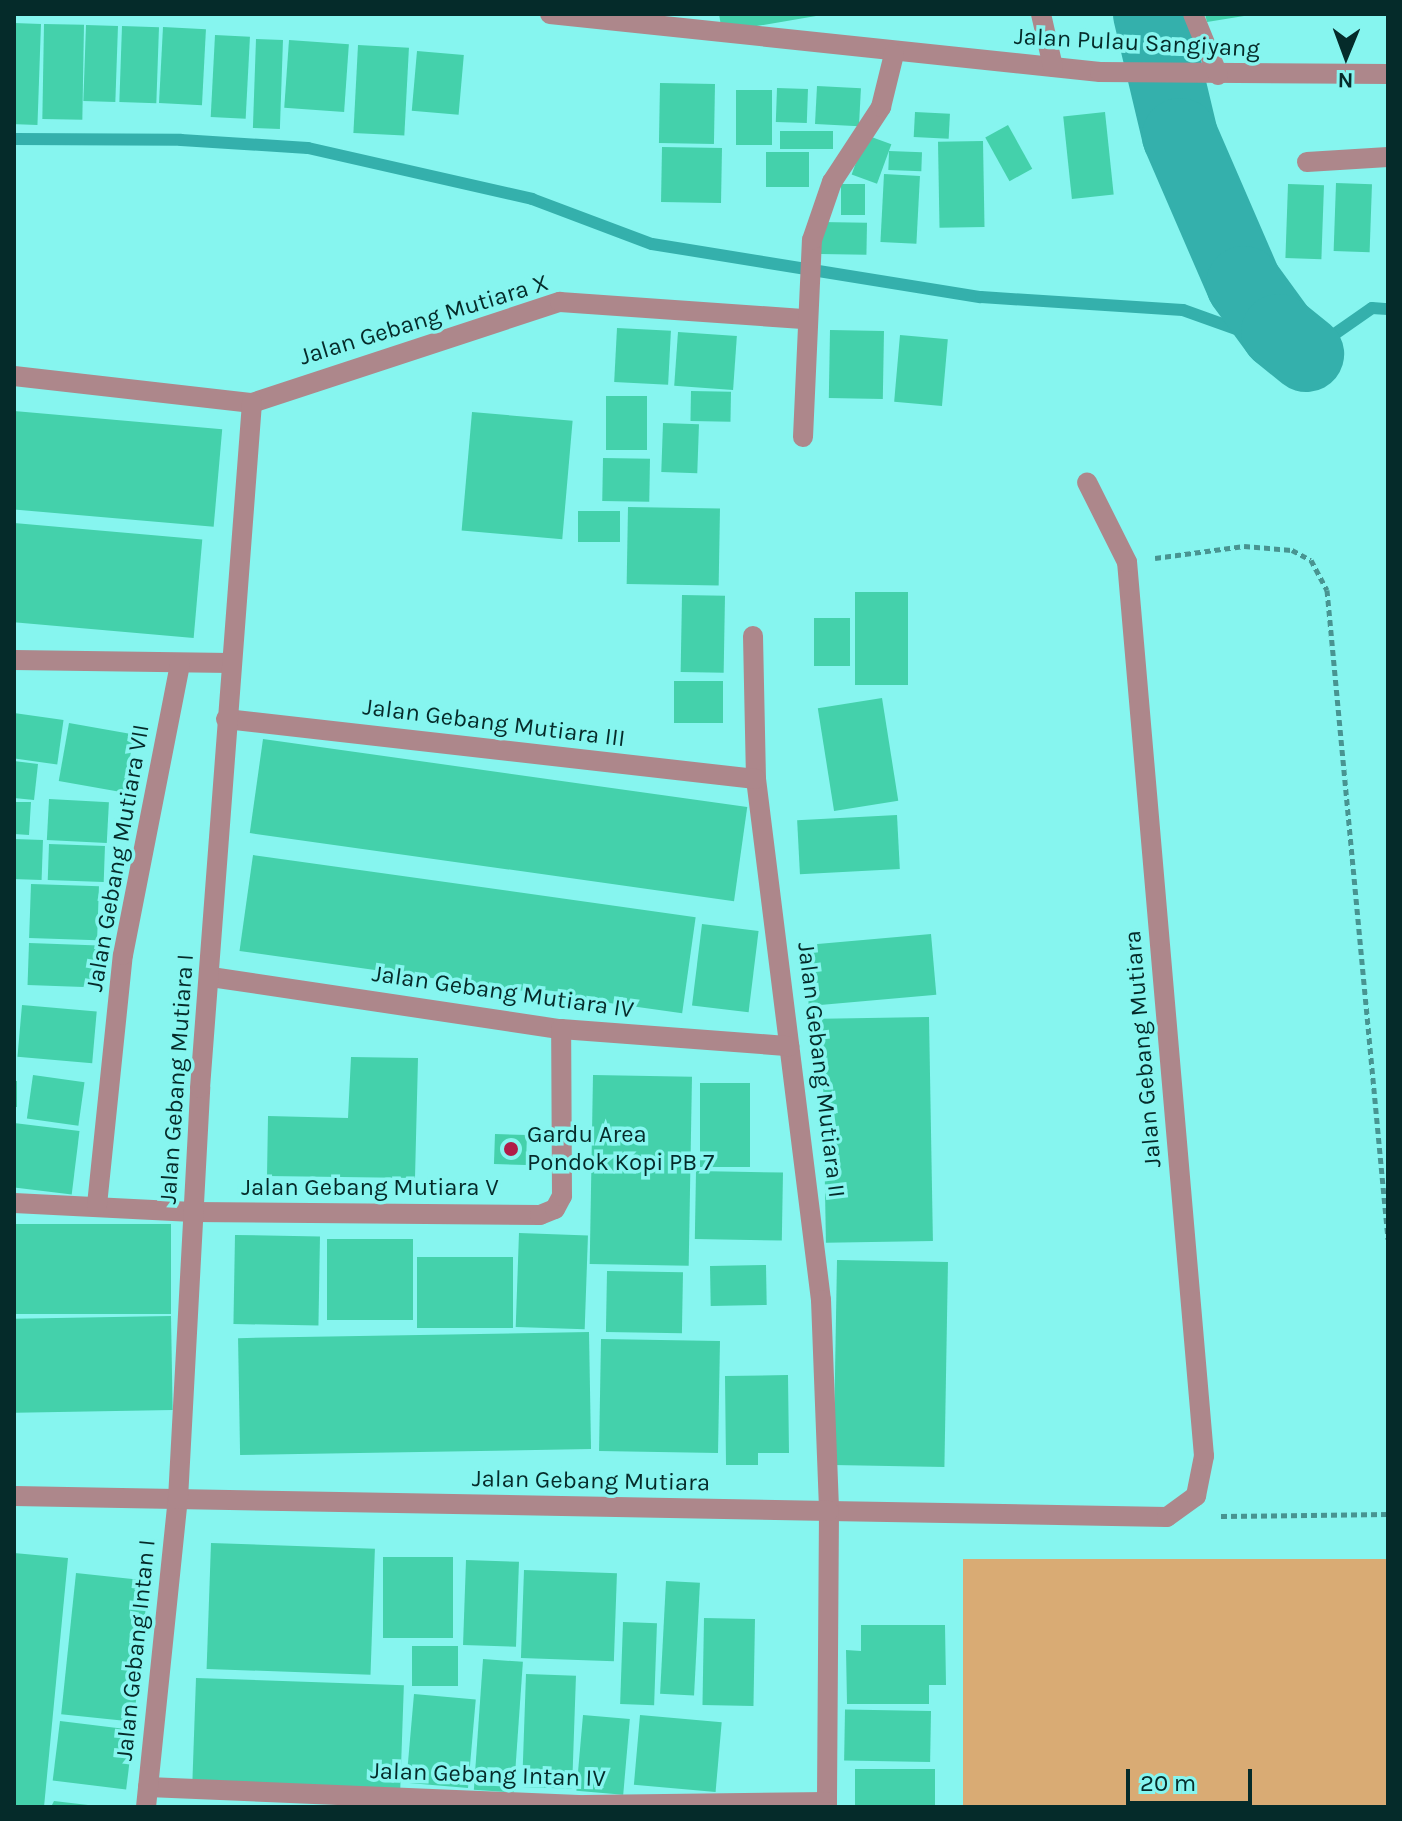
<!DOCTYPE html>
<style>
body{margin:0}
#map{position:relative;width:1402px;height:1821px;overflow:hidden;background:#86f5ef;font-family:Karla,sans-serif}
div>[style]{position:absolute}
[style*='--x']{left:calc(var(--x)*1px);top:calc(var(--y)*1px);width:calc(var(--w)*1px);rotate:calc(var(--a)*1deg)}
.green>*{inset:0;background:#d9ab74;transform-origin:0 0}
.stream>*{height:12px;margin:-6px;padding:0 6px;transform-origin:6px;border-radius:6px;background:#34b0ac}
.river>*{height:76px;margin:-38px;padding:0 38px;transform-origin:38px;border-radius:38px;background:#34b0ac}
.building>*{inset:0;background:#44d1ab;transform-origin:0 0}
.path>*{height:5px;margin-top:-2.5px;transform-origin:0;background:repeating-linear-gradient(90deg,#489491 0 6px,transparent 0 10px)}
.lane>*{height:20px;margin:-10px;padding:0 10px;transform-origin:10px;border-radius:10px;background:#ad878b}
.street>*{height:20px;margin:-10px;padding:0 10px;transform-origin:10px;border-radius:10px;background:#ad878b}
.dots>*{width:22px;height:22px;translate:-50% -50%;box-sizing:border-box;border:4px solid #86f5ef;border-radius:50%}
span{translate:-50% -50%;white-space:nowrap;text-align:center;line-height:1.15;-webkit-text-stroke:7px #86f5ef;paint-order:stroke}
.street-label{font-size:24px;color:#052b2a}
.poi-label{font-size:24px;color:#052b2a}
.left{translate:0 -50%;text-align:left}
.frame{position:absolute;inset:0;border:16px solid #052b2a;pointer-events:none}
.north{position:absolute;left:1306px;top:16px;width:80px;height:80px;-webkit-text-stroke:6px #86f5ef;paint-order:stroke;rotate:181deg;font-size:22px;font-weight:700;line-height:32px;text-align:center;color:#052b2a}
.north::after{content:'';display:block;margin:auto;width:28px;height:36px;background:#052b2a;clip-path:polygon(50% 0,100% 100%,50% 72%,0 100%)}
.scale{position:absolute;left:1126px;top:1769px;width:126px;height:36px;box-sizing:border-box;border:4px solid #052b2a;border-top:0;padding-left:10px;font-size:24px;line-height:28px;white-space:nowrap;color:#052b2a;-webkit-text-stroke:6px #86f5ef;paint-order:stroke}
</style>
<div id="map">
<div class="green">
<div style="left:1388px;top:1559px;width:248px;height:425px;rotate:90deg"></div>
</div>
<div class="stream">
<div style="--x:14;--y:139;--w:167;--a:0.3"></div>
<div style="--x:181;--y:140;--w:127;--a:3.6"></div>
<div style="--x:308;--y:148;--w:230;--a:12.8"></div>
<div style="--x:532;--y:199;--w:128;--a:20.6"></div>
<div style="--x:652;--y:244;--w:333;--a:9.2"></div>
<div style="--x:981;--y:297;--w:202;--a:3.7"></div>
<div style="--x:1183;--y:310;--w:131;--a:19.7"></div>
<div style="--x:1306;--y:354;--w:80;--a:-34.9"></div>
<div style="--x:1372;--y:308;--w:16;--a:4"></div>
</div>
<div class="river">
<div style="--x:1151;--y:14;--w:125;--a:76.6"></div>
<div style="--x:1180;--y:136;--w:161;--a:66.6"></div>
<div style="--x:1244;--y:284;--w:59;--a:53.9"></div>
<div style="--x:1279;--y:332;--w:35;--a:39"></div>
</div>
<div class="building">
<div style="clip-path:polygon(719px 14px,816px 14px,816px 16px,722px 32px)"></div>
<div style="clip-path:polygon(1205px 14px,1244px 14px,1244px 16px,1207px 22px)"></div>
<div style="left:14px;top:23px;width:27px;height:101px;rotate:2deg"></div>
<div style="left:44px;top:24px;width:40px;height:95px;rotate:1deg"></div>
<div style="left:86px;top:25px;width:32px;height:76px;rotate:2deg"></div>
<div style="left:122px;top:26px;width:37px;height:76px;rotate:2deg"></div>
<div style="left:163px;top:27px;width:43px;height:76px;rotate:3deg"></div>
<div style="left:215px;top:35px;width:35px;height:82px;rotate:3deg"></div>
<div style="left:256px;top:39px;width:27px;height:89px;rotate:2deg"></div>
<div style="left:289px;top:40px;width:60px;height:68px;rotate:4deg"></div>
<div style="left:358px;top:45px;width:51px;height:88px;rotate:3deg"></div>
<div style="left:417px;top:51px;width:47px;height:60px;rotate:5deg"></div>
<div style="left:660px;top:83px;width:55px;height:60px;rotate:1deg"></div>
<div style="left:817px;top:86px;width:44px;height:38px;rotate:3deg"></div>
<div style="left:777px;top:88px;width:31px;height:34px;rotate:2deg"></div>
<div style="left:736px;top:90px;width:36px;height:55px"></div>
<div style="left:915px;top:112px;width:35px;height:25px;rotate:3deg"></div>
<div style="left:1105px;top:112px;width:83px;height:42px;rotate:84deg"></div>
<div style="left:1008px;top:125px;width:50px;height:26px;rotate:61deg"></div>
<div style="left:780px;top:131px;width:53px;height:18px"></div>
<div style="left:866px;top:135px;width:27px;height:42px;rotate:20deg"></div>
<div style="left:983px;top:141px;width:86px;height:45px;rotate:89deg"></div>
<div style="left:662px;top:147px;width:60px;height:55px;rotate:1deg"></div>
<div style="left:889px;top:151px;width:33px;height:19px;rotate:2deg"></div>
<div style="left:766px;top:152px;width:43px;height:35px"></div>
<div style="left:884px;top:174px;width:36px;height:68px;rotate:3deg"></div>
<div style="left:1336px;top:183px;width:36px;height:68px;rotate:2deg"></div>
<div style="left:865px;top:184px;width:31px;height:24px;rotate:90deg"></div>
<div style="left:1288px;top:184px;width:36px;height:74px;rotate:2deg"></div>
<div style="left:821px;top:222px;width:46px;height:32px;rotate:1deg"></div>
<div style="left:617px;top:328px;width:54px;height:54px;rotate:3deg"></div>
<div style="left:830px;top:330px;width:54px;height:68px;rotate:1deg"></div>
<div style="left:678px;top:332px;width:59px;height:54px;rotate:4deg"></div>
<div style="left:900px;top:335px;width:48px;height:67px;rotate:5deg"></div>
<div style="left:691px;top:391px;width:40px;height:30px;rotate:1deg"></div>
<div style="left:606px;top:396px;width:41px;height:54px"></div>
<div style="left:14px;top:411px;width:209px;height:98px;rotate:5deg"></div>
<div style="left:472px;top:412px;width:101px;height:119px;rotate:5deg"></div>
<div style="left:663px;top:423px;width:36px;height:49px;rotate:2deg"></div>
<div style="left:603px;top:458px;width:47px;height:43px;rotate:1deg"></div>
<div style="left:628px;top:507px;width:92px;height:77px;rotate:1deg"></div>
<div style="left:578px;top:511px;width:42px;height:31px"></div>
<div style="left:14px;top:523px;width:189px;height:99px;rotate:5deg"></div>
<div style="left:855px;top:592px;width:53px;height:93px"></div>
<div style="left:682px;top:595px;width:43px;height:77px;rotate:1deg"></div>
<div style="left:814px;top:618px;width:36px;height:48px"></div>
<div style="left:674px;top:681px;width:49px;height:42px"></div>
<div style="left:882px;top:698px;width:104px;height:65px;rotate:81deg"></div>
<div style="left:14px;top:713px;width:50px;height:45px;rotate:8deg"></div>
<div style="left:69px;top:723px;width:66px;height:59px;rotate:10deg"></div>
<div style="left:263px;top:739px;width:489px;height:95px;rotate:8deg"></div>
<div style="clip-path:polygon(14px 761px,38px 764px,34px 800px,14px 798px)"></div>
<div style="left:49px;top:799px;width:60px;height:41px;rotate:3deg"></div>
<div style="clip-path:polygon(14px 802px,31px 802px,29px 835px,14px 834px)"></div>
<div style="left:897px;top:815px;width:54px;height:100px;rotate:87deg"></div>
<div style="left:14px;top:839px;width:29px;height:40px;rotate:2deg"></div>
<div style="left:49px;top:844px;width:56px;height:36px;rotate:2deg"></div>
<div style="left:253px;top:855px;width:447px;height:97px;rotate:8deg"></div>
<div style="left:31px;top:884px;width:68px;height:54px;rotate:2deg"></div>
<div style="left:702px;top:924px;width:57px;height:82px;rotate:7deg"></div>
<div style="left:931px;top:934px;width:61px;height:128px;rotate:85deg"></div>
<div style="left:29px;top:943px;width:70px;height:42px;rotate:2deg"></div>
<div style="left:22px;top:1005px;width:75px;height:52px;rotate:5deg"></div>
<div style="left:929px;top:1017px;width:224px;height:107px;rotate:89deg"></div>
<div style="clip-path:polygon(351px 1057px,418px 1058px,415px 1178px,267px 1176px,268px 1116px,348px 1118px)"></div>
<div style="left:33px;top:1075px;width:52px;height:44px;rotate:8deg"></div>
<div style="left:593px;top:1075px;width:99px;height:189px;rotate:1deg"></div>
<div style="left:14px;top:1081px;width:3px;height:26px"></div>
<div style="left:700px;top:1083px;width:50px;height:84px"></div>
<div style="left:14px;top:1123px;width:66px;height:64px;rotate:7deg"></div>
<div style="left:495px;top:1134px;width:32px;height:30px;rotate:2deg"></div>
<div style="left:696px;top:1171px;width:87px;height:68px;rotate:1deg"></div>
<div style="left:14px;top:1224px;width:157px;height:90px"></div>
<div style="left:519px;top:1233px;width:69px;height:94px;rotate:2deg"></div>
<div style="left:235px;top:1235px;width:85px;height:89px;rotate:1deg"></div>
<div style="left:413px;top:1239px;width:81px;height:86px;rotate:90deg"></div>
<div style="left:417px;top:1257px;width:96px;height:71px"></div>
<div style="left:837px;top:1260px;width:111px;height:205px;rotate:1deg"></div>
<div style="left:766px;top:1265px;width:40px;height:56px;rotate:89deg"></div>
<div style="left:607px;top:1271px;width:76px;height:61px;rotate:1deg"></div>
<div style="left:171px;top:1316px;width:94px;height:157px;rotate:89deg"></div>
<div style="left:589px;top:1332px;width:117px;height:351px;rotate:89deg"></div>
<div style="left:601px;top:1339px;width:119px;height:112px;rotate:1deg"></div>
<div style="clip-path:polygon(788px 1375px,789px 1453px,758px 1453px,758px 1465px,726px 1465px,725px 1376px)"></div>
<div style="left:211px;top:1543px;width:164px;height:126px;rotate:2deg"></div>
<div style="clip-path:polygon(14px 1553px,68px 1558px,44px 1807px,14px 1807px)"></div>
<div style="left:383px;top:1557px;width:70px;height:81px"></div>
<div style="left:466px;top:1560px;width:53px;height:85px;rotate:2deg"></div>
<div style="left:524px;top:1570px;width:93px;height:88px;rotate:2deg"></div>
<div style="left:76px;top:1573px;width:73px;height:142px;rotate:6deg"></div>
<div style="left:666px;top:1581px;width:34px;height:113px;rotate:3deg"></div>
<div style="left:704px;top:1618px;width:51px;height:87px;rotate:1deg"></div>
<div style="left:623px;top:1622px;width:34px;height:82px;rotate:2deg"></div>
<div style="clip-path:polygon(861px 1625px,945px 1625px,946px 1685px,929px 1685px,929px 1704px,847px 1704px,846px 1650px,861px 1651px)"></div>
<div style="left:412px;top:1646px;width:46px;height:40px"></div>
<div style="left:483px;top:1659px;width:40px;height:131px;rotate:4deg"></div>
<div style="left:526px;top:1674px;width:50px;height:113px;rotate:2deg"></div>
<div style="left:196px;top:1678px;width:208px;height:103px;rotate:2deg"></div>
<div style="left:414px;top:1694px;width:62px;height:89px;rotate:5deg"></div>
<div style="left:931px;top:1711px;width:51px;height:86px;rotate:91deg"></div>
<div style="left:583px;top:1715px;width:47px;height:76px;rotate:5deg"></div>
<div style="left:640px;top:1715px;width:82px;height:70px;rotate:5deg"></div>
<div style="left:60px;top:1721px;width:74px;height:60px;rotate:7deg"></div>
<div style="left:935px;top:1769px;width:38px;height:80px;rotate:90deg"></div>
<div style="clip-path:polygon(54px 1801px,88px 1805px,88px 1807px,51px 1807px)"></div>
</div>
<div class="path">
<div style="--x:1155;--y:558;--w:90;--a:-7.7"></div>
<div style="--x:1244;--y:546;--w:48;--a:4.8"></div>
<div style="--x:1292;--y:550;--w:21;--a:28"></div>
<div style="--x:1311;--y:560;--w:34;--a:62"></div>
<div style="--x:1327;--y:590;--w:652;--a:84.63"></div>
<div style="--x:1221;--y:1516;--w:167;--a:-0.7"></div>
</div>
<div class="lane">
<div style="--x:829;--y:1511;--w:338;--a:1"></div>
<div style="--x:1167;--y:1517;--w:36;--a:-36"></div>
<div style="--x:1196;--y:1496;--w:41;--a:-78.7"></div>
<div style="--x:1204;--y:1456;--w:897;--a:-94.92"></div>
<div style="--x:1127;--y:562;--w:89;--a:-116.6"></div>
</div>
<div class="street">
<div style="--x:550;--y:14;--w:553;--a:6.02"></div>
<div style="--x:1100;--y:72;--w:288;--a:0.4"></div>
<div style="--x:1041;--y:14;--w:54;--a:77.2"></div>
<div style="--x:1193;--y:14;--w:66;--a:67.7"></div>
<div style="--x:1307;--y:162;--w:81;--a:-3.5"></div>
<div style="--x:14;--y:376;--w:240;--a:6.5"></div>
<div style="--x:252;--y:403;--w:324;--a:-18.2"></div>
<div style="--x:560;--y:302;--w:247;--a:4"></div>
<div style="--x:803;--y:437;--w:197;--a:-87.4"></div>
<div style="--x:812;--y:240;--w:61;--a:-71"></div>
<div style="--x:832;--y:182;--w:90;--a:-56.8"></div>
<div style="--x:881;--y:107;--w:55;--a:-76.2"></div>
<div style="--x:753;--y:636;--w:143;--a:88.8"></div>
<div style="--x:756;--y:779;--w:525;--a:82.89"></div>
<div style="--x:821;--y:1300;--w:211;--a:87.8"></div>
<div style="--x:829;--y:1511;--w:296;--a:90.4"></div>
<div style="--x:14;--y:660;--w:216;--a:0.8"></div>
<div style="--x:226;--y:719;--w:533;--a:6.46"></div>
<div style="--x:211;--y:977;--w:354;--a:8.5"></div>
<div style="--x:561;--y:1029;--w:229;--a:4.3"></div>
<div style="--x:14;--y:1203;--w:179;--a:2.9"></div>
<div style="--x:193;--y:1212;--w:347;--a:0.5"></div>
<div style="--x:540;--y:1215;--w:16;--a:-22"></div>
<div style="--x:555;--y:1209;--w:15;--a:-62"></div>
<div style="--x:562;--y:1196;--w:167;--a:-90.3"></div>
<div style="--x:97;--y:1205;--w:251;--a:-84.1"></div>
<div style="--x:123;--y:955;--w:296;--a:-78.9"></div>
<div style="--x:14;--y:1496;--w:815;--a:1.05"></div>
<div style="--x:148;--y:1787;--w:437;--a:2.4"></div>
<div style="--x:585;--y:1805;--w:242;--a:-0.7"></div>
<div style="--x:146;--y:1807;--w:310;--a:-84.1"></div>
<div style="--x:178;--y:1499;--w:412;--a:-86.9"></div>
<div style="--x:200;--y:1088;--w:687;--a:-85.66"></div>
</div>
<div class="dots">
<div style="left:511px;top:1149px;background:#b01d48"></div>
</div>
<div class="street-label">
<span style="left:1137px;top:43px;rotate:3deg">Jalan Pulau Sangiyang</span>
<span style="left:424px;top:320px;rotate:-17deg">Jalan Gebang Mutiara X</span>
<span style="left:494px;top:723px;rotate:7deg">Jalan Gebang Mutiara III</span>
<span style="left:118px;top:858px;rotate:-80deg">Jalan Gebang Mutiara VII</span>
<span style="left:503px;top:992px;rotate:8deg">Jalan Gebang Mutiara IV</span>
<span style="left:1143px;top:1049px;rotate:-95deg">Jalan Gebang Mutiara</span>
<span style="left:821px;top:1070px;rotate:83deg">Jalan Gebang Mutiara II</span>
<span style="left:177px;top:1079px;rotate:-86deg">Jalan Gebang Mutiara I</span>
<span style="left:370px;top:1188px">Jalan Gebang Mutiara V</span>
<span style="left:591px;top:1481px;rotate:1deg">Jalan Gebang Mutiara</span>
<span style="left:136px;top:1650px;rotate:-84deg">Jalan Gebang Intan I</span>
<span style="left:488px;top:1775px;rotate:2deg">Jalan Gebang Intan IV</span>
</div>
<div class="poi-label">
<span class="left" style="left:527px;top:1149px">Gardu Area<br>Pondok Kopi PB 7</span>
</div>
<div class="frame"></div>
<div class="north">N</div>
<div class="scale">20 m</div>
</div>
